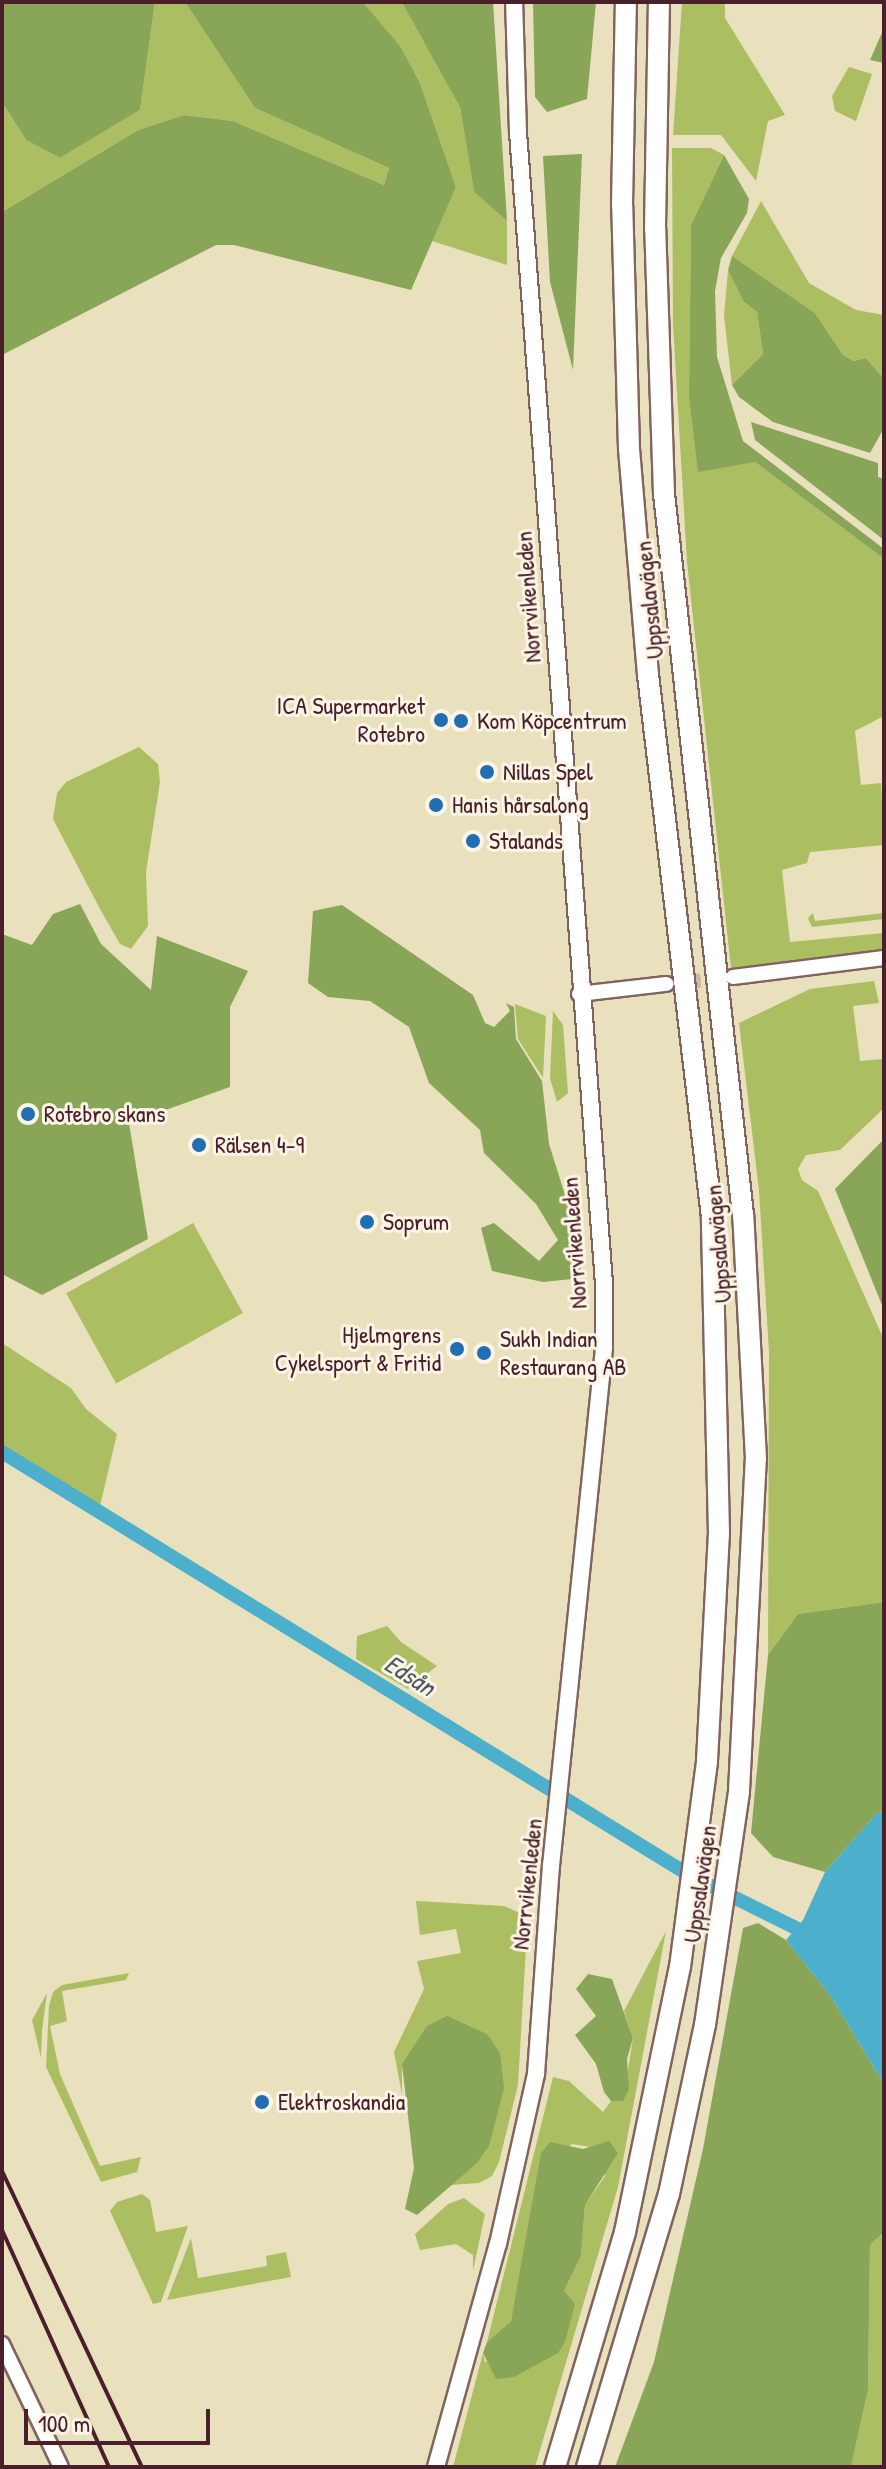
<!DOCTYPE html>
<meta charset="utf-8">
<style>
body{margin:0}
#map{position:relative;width:886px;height:2469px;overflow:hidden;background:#e9e1bd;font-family:"Patrick Hand",sans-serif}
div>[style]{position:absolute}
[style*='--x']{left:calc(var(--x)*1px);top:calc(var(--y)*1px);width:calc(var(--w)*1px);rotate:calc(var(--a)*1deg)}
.green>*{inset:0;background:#acbe62;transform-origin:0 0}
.forest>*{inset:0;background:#89a558}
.water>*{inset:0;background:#4cafcb}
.canal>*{height:14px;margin:-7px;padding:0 7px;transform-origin:7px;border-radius:7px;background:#4cafcb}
.tertiary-tunnel>*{height:14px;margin-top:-7px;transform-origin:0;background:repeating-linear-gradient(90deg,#c9baa0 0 14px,transparent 0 21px)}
.roads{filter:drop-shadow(2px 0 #82635e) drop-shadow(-2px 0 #82635e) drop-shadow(0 2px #82635e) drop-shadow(0 -2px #82635e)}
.tertiary>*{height:14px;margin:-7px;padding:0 7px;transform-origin:7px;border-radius:7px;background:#fff}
.secondary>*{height:16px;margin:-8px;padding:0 8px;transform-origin:8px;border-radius:8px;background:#fff}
.motorway>*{height:20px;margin:-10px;padding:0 10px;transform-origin:10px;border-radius:10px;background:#fff}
.rail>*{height:4px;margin:-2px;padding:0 2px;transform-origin:2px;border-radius:2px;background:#4a1f2b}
.dots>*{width:22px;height:22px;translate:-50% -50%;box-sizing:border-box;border:4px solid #fcf5e5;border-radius:50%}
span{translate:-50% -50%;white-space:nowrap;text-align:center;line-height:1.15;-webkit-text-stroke:6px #fcf5e5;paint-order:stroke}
.street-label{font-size:24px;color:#4a1f2b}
.poi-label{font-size:24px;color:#4a1f2b}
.right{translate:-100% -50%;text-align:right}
.left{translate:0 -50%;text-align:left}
.water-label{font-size:26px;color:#4b596b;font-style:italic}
.frame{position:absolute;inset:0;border:4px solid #4a1f2b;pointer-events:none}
.scale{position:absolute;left:24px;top:2409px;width:186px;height:36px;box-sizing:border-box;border:4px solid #4a1f2b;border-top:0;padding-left:10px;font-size:24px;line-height:28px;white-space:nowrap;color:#4a1f2b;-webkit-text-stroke:6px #fcf5e5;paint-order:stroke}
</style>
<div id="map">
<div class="green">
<div style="clip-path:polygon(155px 2px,185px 2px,255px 108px,389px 168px,384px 185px,233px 121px,184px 115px,138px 130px,2px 212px,2px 102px,26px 140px,60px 158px,140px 110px)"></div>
<div style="clip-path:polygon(363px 2px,402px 2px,415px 20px,460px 107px,474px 192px,507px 221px,507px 265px,432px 241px,456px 187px,420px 83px,401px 47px)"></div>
<div style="clip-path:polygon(682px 2px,725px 2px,725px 18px,785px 115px,768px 121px,756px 181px,721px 135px,673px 135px)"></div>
<div style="clip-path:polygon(849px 67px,872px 74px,856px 121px,835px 111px,832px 96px)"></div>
<div style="clip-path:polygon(672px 148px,711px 148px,724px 155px,691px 225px,689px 396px,755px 462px,884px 559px,884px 716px,855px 731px,861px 785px,881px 783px,884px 845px,810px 852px,807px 863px,782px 870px,790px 942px,884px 933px,884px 951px,731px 968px,687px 562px,673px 325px)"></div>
<div style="clip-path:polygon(761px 201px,809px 283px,856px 310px,884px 315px,884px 379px,866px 358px,852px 361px,843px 355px,815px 313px,732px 256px)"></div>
<div style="clip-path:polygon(728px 270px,744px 302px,757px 312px,763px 354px,732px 385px,724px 316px)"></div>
<div style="clip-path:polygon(139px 747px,158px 764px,160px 782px,146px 872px,148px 926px,131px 949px,120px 944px,100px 909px,53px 819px,57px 793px,66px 782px)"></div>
<div style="clip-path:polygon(813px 913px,815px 921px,884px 913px,884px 919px,812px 927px,808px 918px)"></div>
<div style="clip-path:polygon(874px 981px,879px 1003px,853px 1006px,860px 1061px,883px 1059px,884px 1108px,840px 1150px,806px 1155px,798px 1169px,802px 1180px,818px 1191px,884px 1340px,884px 1602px,798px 1614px,768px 1655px,769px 1352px,759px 1191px,739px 1023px,810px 989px)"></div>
<div style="clip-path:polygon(515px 1004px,546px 1016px,543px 1078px,518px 1039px)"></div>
<div style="clip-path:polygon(553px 1011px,563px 1025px,568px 1093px,557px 1102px,550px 1078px)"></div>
<div style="left:193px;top:1223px;width:103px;height:145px;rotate:61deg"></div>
<div style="clip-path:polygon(2px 1343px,71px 1388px,86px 1409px,117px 1434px,100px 1506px,2px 1444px)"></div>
<div style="clip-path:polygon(387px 1626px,401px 1642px,437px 1666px,408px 1689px,356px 1659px,357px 1636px)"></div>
<div style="clip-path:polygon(416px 1901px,504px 1906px,522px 1914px,527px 1930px,518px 2085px,499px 2162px,492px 2176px,479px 2183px,450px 2185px,476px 2164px,402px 2064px,402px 2095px,394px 2052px,424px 1989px,417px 1961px,461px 1953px,456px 1929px,420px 1935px)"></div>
<div style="clip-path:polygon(666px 1931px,618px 2187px,535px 2467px,453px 2467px,483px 2353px,485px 2362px,565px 2342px,569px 2299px,564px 2291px,581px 2256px,585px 2205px,605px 2176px,591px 2147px,571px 2144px,522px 2266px,511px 2321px,487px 2342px,553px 2077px,569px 2081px,603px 2112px,611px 2101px,623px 2101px,633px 2038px,624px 2011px)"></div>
<div style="clip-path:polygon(129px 1973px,126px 1980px,62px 1991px,67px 2021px,50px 2026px,60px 2074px,100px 2166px,141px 2157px,137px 2172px,101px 2182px,46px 2067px,49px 2006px,53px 1992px,62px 1985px)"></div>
<div style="clip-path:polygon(47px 1993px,42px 2031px,41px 2058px,32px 2020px)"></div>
<div style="clip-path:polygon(142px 2194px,150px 2200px,156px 2232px,188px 2226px,161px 2302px,153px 2304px,110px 2211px,117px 2202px)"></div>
<div style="clip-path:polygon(464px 2198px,485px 2214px,473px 2271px,473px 2255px,456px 2244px,420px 2250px,415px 2234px,448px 2204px)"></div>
<div style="clip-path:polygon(884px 2232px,884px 2467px,851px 2467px,868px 2390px,870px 2245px)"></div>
<div style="clip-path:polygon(191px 2238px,198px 2278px,267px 2266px,266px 2256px,286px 2252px,291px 2277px,167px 2300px)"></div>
</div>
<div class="forest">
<div style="clip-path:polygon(2px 2px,155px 2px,140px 110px,60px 158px,26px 140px,2px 102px)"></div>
<div style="clip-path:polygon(185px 2px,363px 2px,401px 47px,420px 83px,456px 187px,411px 290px,234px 245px,216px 245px,2px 355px,2px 212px,138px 130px,184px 115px,233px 121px,384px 185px,389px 168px,255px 108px)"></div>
<div style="clip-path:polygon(402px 2px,493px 2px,507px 221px,474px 192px,460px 107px)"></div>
<div style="clip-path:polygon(533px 2px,596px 2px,587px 99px,547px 112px,535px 97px)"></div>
<div style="clip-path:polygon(884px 28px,884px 63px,870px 60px)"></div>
<div style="clip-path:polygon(582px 154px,573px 370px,550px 282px,543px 156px)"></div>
<div style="clip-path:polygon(724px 155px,749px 199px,747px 213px,721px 258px,715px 291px,717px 357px,743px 441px,884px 549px,884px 559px,755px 462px,698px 472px,689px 396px,691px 225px)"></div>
<div style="clip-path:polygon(732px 256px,815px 313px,843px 355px,853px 361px,866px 358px,884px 379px,884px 428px,870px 453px,773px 422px,739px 397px,732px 385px,763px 354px,757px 312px,744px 302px,728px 270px)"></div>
<div style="clip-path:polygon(751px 422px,878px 463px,878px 477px,884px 479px,884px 540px,755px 440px)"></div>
<div style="clip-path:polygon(80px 904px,101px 944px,151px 990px,157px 936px,248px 971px,230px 1007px,230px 1087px,129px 1123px,148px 1239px,42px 1295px,2px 1274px,2px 934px,32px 945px,53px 914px)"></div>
<div style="clip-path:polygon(342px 905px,473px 995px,485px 1023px,494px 1027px,510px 1011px,506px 1003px,514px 1007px,516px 1039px,542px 1081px,549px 1144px,576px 1230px,581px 1273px,572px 1279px,543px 1282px,492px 1271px,481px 1228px,494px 1223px,539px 1261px,558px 1240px,536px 1204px,484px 1153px,480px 1130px,429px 1083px,409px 1027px,370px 1001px,328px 997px,308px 983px,313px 911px)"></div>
<div style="clip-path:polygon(884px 1139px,884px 1310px,835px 1189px)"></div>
<div style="clip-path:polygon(884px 1602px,884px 1811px,876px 1814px,825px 1872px,773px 1857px,751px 1833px,768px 1655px,798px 1614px)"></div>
<div style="clip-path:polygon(758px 1923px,786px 1940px,830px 1995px,884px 2084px,884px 2232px,870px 2245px,868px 2390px,851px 2467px,615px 2467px,654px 2362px,703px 2149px,743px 1928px)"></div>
<div style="clip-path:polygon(588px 1974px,612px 1979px,633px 2038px,627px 2059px,629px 2089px,623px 2101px,611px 2101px,604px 2092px,596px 2064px,575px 2035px,596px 2016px,576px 1989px)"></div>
<div style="clip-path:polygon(447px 2016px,487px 2034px,500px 2053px,504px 2088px,489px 2146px,476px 2164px,417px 2215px,405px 2209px,414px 2168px,402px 2064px,427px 2026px)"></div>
<div style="clip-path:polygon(609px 2141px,618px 2153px,585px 2205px,581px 2256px,564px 2291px,575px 2304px,565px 2342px,558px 2353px,514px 2377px,496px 2379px,483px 2353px,487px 2342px,511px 2321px,541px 2153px,550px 2142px,583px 2149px)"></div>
</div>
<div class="water">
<div style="clip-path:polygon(884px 1811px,884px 2084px,830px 1995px,786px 1940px,803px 1920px,825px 1872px,876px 1814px)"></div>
</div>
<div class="canal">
<div style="--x:2;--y:1452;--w:807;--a:31.62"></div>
<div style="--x:689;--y:1875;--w:122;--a:26.4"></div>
</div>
<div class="tertiary-tunnel">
<div style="--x:666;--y:984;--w:59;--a:-5.8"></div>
</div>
<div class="roads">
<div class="tertiary">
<div style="--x:733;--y:977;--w:152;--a:-7.2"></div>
<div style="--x:579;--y:994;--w:88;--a:-6.6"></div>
<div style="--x:2;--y:2344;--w:136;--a:64.4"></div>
</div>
<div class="secondary">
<div style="--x:436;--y:2467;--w:231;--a:-74.5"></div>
<div style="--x:498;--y:2244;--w:174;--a:-77.4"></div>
<div style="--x:536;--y:2074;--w:209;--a:-85.9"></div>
<div style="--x:551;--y:1866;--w:521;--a:-84.16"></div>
<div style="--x:604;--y:1348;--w:64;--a:-90"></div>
<div style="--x:604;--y:1284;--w:1154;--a:-94.27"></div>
<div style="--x:518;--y:133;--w:131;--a:-91.7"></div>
</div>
<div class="motorway">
<div style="--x:555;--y:2467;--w:245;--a:-73.4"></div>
<div style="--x:625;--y:2232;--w:271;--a:-78.3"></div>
<div style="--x:680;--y:1967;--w:208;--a:-82.5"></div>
<div style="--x:707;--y:1761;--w:227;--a:-87"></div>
<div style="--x:719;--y:1534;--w:317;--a:-91.3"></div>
<div style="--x:712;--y:1217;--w:546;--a:-96.73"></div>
<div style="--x:648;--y:675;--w:227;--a:-94.8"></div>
<div style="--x:629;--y:449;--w:244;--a:-91.6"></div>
<div style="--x:622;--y:205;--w:203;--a:-88.9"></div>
<div style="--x:587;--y:2467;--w:285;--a:-73.3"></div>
<div style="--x:669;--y:2194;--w:173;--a:-78"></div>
<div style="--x:705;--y:2025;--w:236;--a:-81.7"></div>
<div style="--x:739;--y:1791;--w:332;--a:-87.1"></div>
<div style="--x:756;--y:1459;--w:244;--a:-93"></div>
<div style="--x:743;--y:1215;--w:725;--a:-96.25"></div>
<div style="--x:664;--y:494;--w:266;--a:-91.9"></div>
<div style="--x:655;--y:228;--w:226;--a:-89"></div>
</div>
</div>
<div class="rail">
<div style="--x:2;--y:2171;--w:327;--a:64.7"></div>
<div style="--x:2;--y:2230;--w:260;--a:65.7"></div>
</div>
<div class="dots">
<div style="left:441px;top:720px;background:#1f6fb2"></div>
<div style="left:461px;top:721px;background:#1f6fb2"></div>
<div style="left:487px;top:772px;background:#1f6fb2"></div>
<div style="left:436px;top:805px;background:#1f6fb2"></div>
<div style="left:473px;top:841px;background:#1f6fb2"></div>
<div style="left:28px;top:1114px;background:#1f6fb2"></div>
<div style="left:199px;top:1145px;background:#1f6fb2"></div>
<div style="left:367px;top:1222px;background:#1f6fb2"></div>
<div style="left:457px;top:1349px;background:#1f6fb2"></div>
<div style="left:484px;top:1353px;background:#1f6fb2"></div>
<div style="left:262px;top:2102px;background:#1f6fb2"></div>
</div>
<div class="street-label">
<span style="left:528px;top:597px;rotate:-94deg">Norrvikenleden</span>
<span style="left:649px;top:600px;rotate:-96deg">Uppsalavägen</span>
<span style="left:574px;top:1243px;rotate:-94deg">Norrvikenleden</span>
<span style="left:718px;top:1244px;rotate:-95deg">Uppsalavägen</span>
<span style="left:527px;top:1884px;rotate:-84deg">Norrvikenleden</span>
<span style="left:700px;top:1884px;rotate:-82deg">Uppsalavägen</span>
</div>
<div class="poi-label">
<span class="right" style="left:425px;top:720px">ICA Supermarket<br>Rotebro</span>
<span class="left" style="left:477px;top:721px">Kom Köpcentrum</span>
<span class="left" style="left:503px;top:772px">Nillas Spel</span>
<span class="left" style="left:452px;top:805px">Hanis hårsalong</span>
<span class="left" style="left:489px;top:841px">Stalands</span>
<span class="left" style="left:44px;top:1114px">Rotebro skans</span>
<span class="left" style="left:215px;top:1145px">Rälsen 4-9</span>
<span class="left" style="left:383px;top:1222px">Soprum</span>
<span class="right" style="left:441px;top:1349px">Hjelmgrens<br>Cykelsport &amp; Fritid</span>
<span class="left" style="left:500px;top:1353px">Sukh Indian<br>Restaurang AB</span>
<span class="left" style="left:278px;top:2102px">Elektroskandia</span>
</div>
<div class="water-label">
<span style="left:410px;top:1675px;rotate:32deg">Edsån</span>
</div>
<div class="frame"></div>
<div class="scale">100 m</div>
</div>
